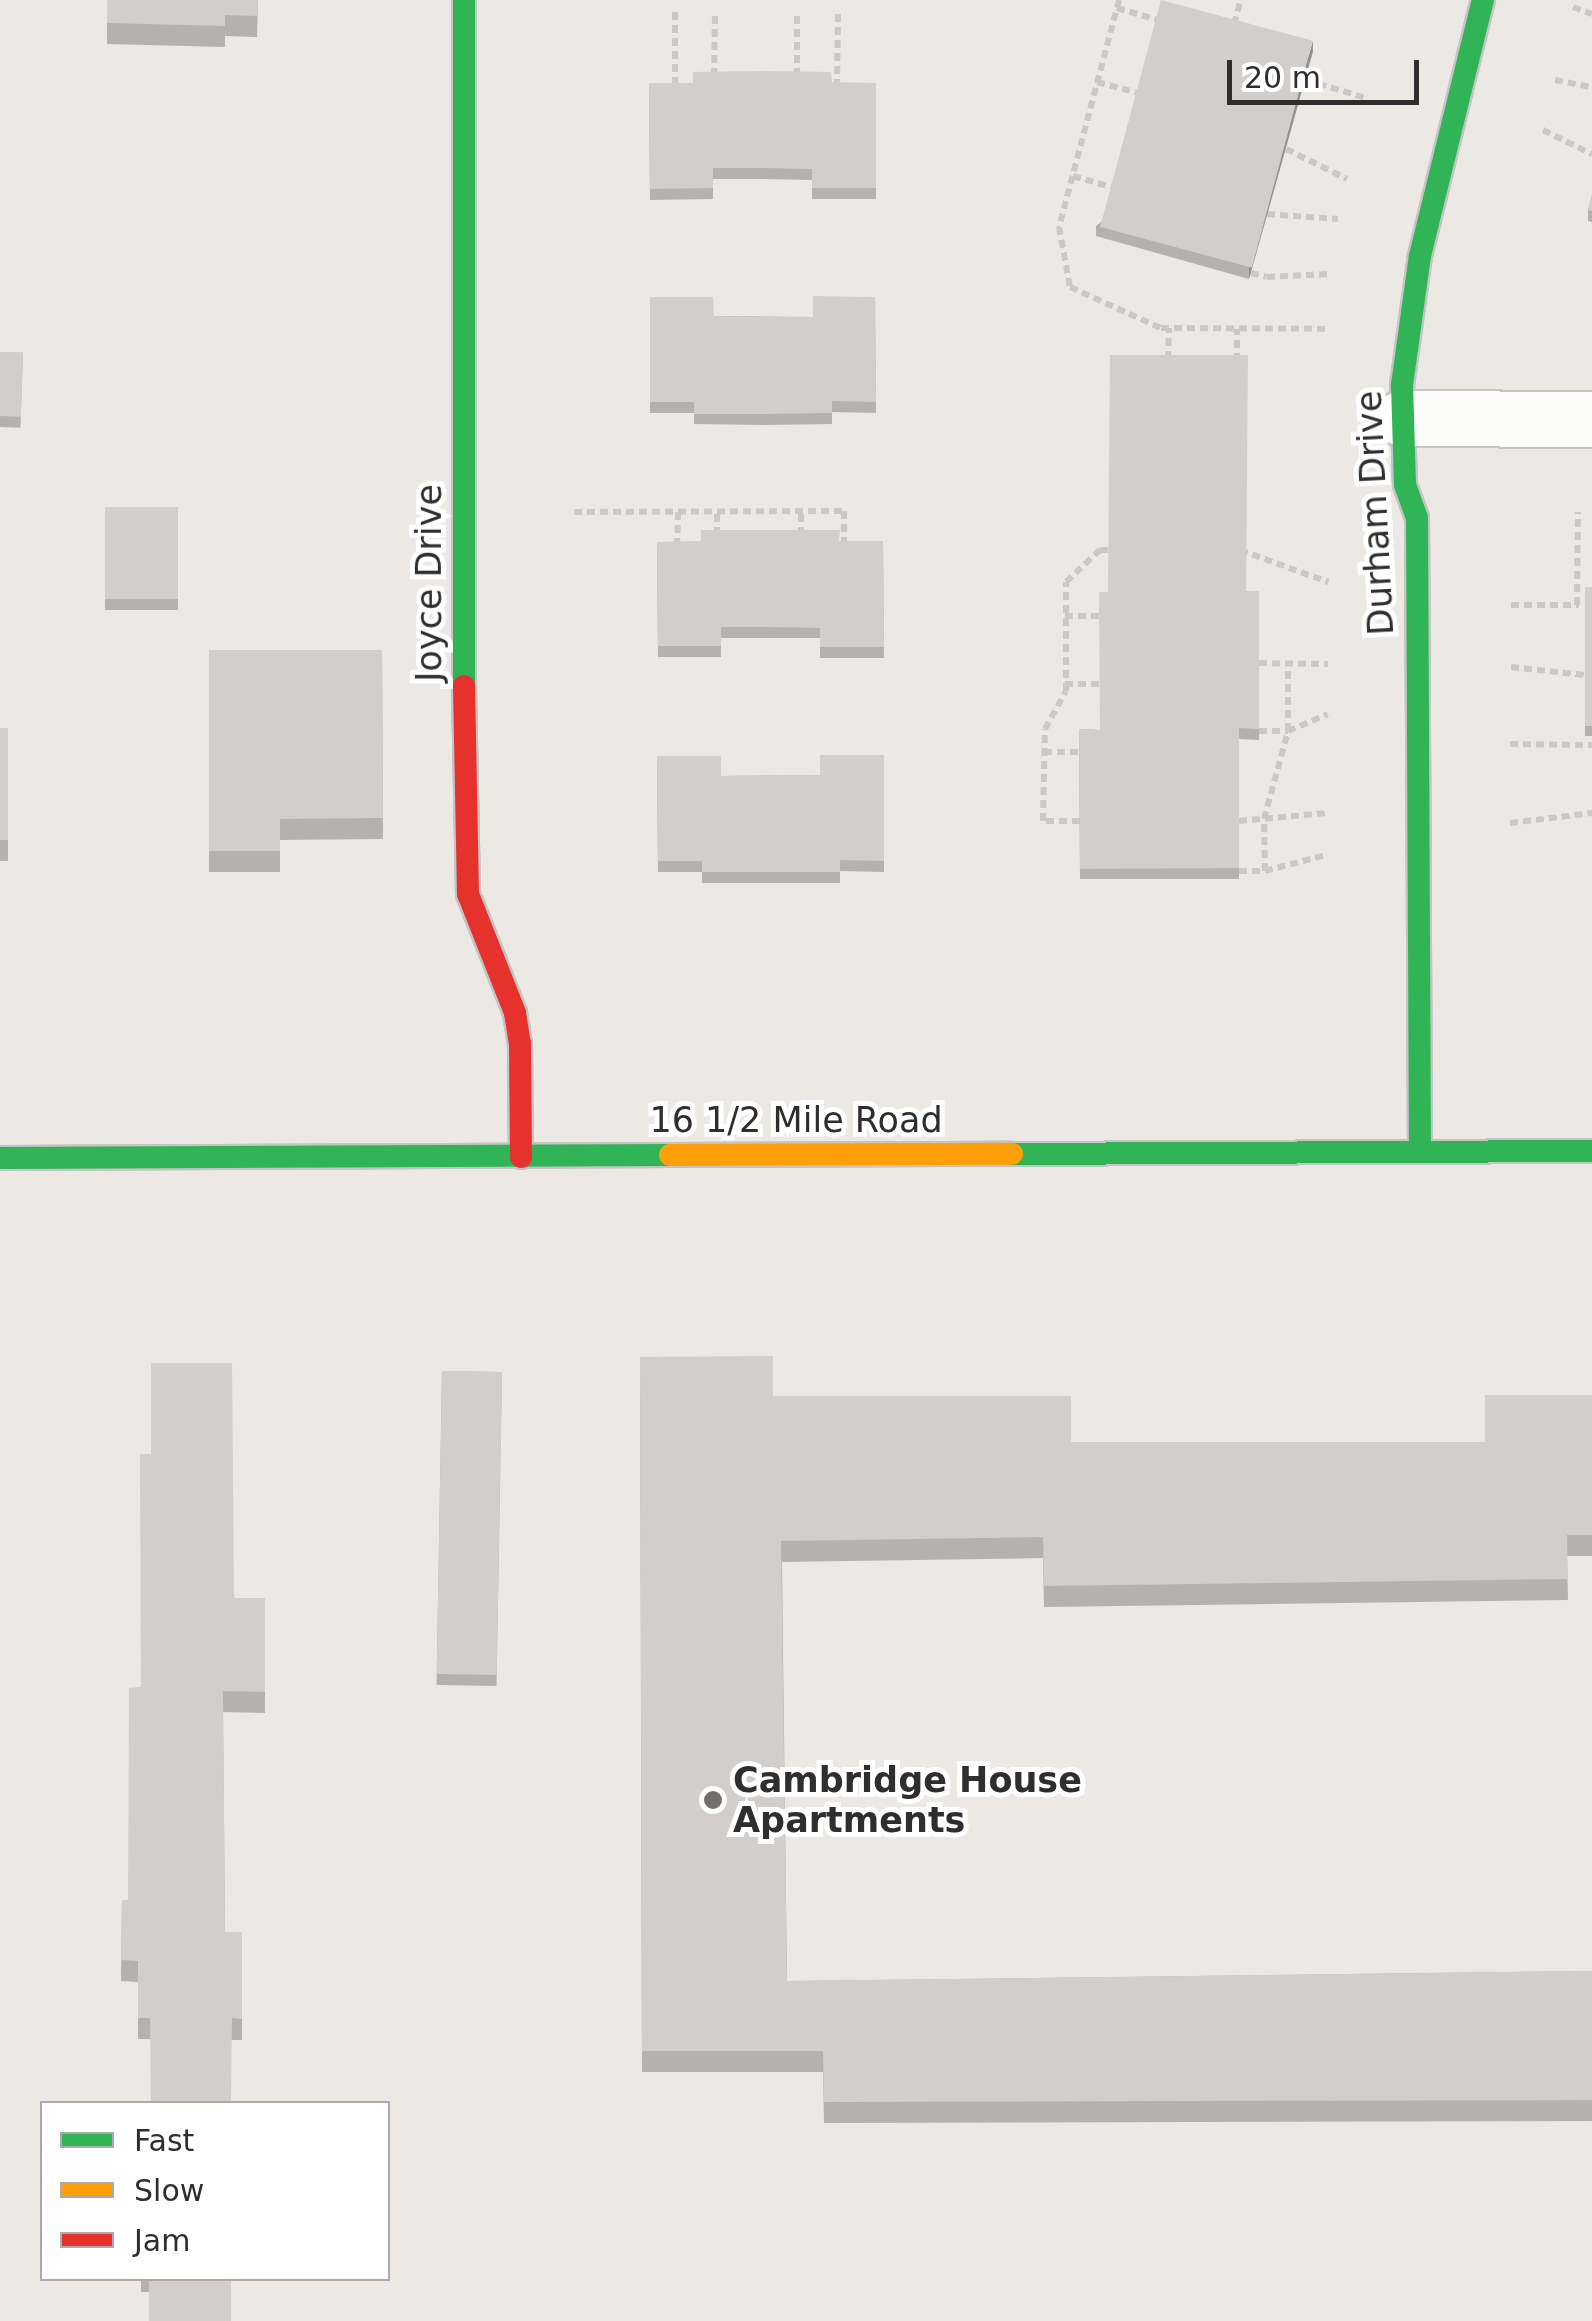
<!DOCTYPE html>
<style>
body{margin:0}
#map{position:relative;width:1592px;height:2321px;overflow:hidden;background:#ece8e4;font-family:"DejaVu Sans",sans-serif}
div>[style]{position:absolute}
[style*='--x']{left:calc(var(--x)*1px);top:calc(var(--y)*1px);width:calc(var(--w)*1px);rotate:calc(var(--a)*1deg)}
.path>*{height:6px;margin-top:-3px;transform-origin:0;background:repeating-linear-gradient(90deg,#c9c9c8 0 8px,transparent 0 13px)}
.roads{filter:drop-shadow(2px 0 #c5c4c5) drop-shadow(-2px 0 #c5c4c5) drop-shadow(0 2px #c5c4c5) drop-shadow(0 -2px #c5c4c5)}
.street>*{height:55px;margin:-27.5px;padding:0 27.5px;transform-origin:27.5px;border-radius:27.5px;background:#fcfcfb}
.fast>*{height:22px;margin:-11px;padding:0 11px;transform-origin:11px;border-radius:11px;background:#30b455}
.slow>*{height:22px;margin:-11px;padding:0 11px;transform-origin:11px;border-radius:11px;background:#ff9f0a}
.jam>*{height:22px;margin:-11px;padding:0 11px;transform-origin:11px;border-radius:11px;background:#e5322d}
.wall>*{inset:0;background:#b4b1af;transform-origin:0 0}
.shaded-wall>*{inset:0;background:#92908e}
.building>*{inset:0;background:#d1cecb;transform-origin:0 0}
.dots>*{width:28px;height:28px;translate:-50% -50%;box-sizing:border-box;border:5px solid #fff;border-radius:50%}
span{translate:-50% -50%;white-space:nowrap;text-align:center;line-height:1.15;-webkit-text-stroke:10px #fff;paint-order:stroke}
.street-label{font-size:35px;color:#2e2e2e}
.poi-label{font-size:35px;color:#2e2e2e;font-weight:700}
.left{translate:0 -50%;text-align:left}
.legend{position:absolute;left:40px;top:2101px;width:350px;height:180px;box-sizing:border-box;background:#fff;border:2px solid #ababab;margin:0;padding:12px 18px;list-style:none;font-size:30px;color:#2e2e2e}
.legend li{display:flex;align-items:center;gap:20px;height:50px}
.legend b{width:50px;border:2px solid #ababab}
.scale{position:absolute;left:1227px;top:60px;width:192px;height:45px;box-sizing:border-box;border:5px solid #2e2e2e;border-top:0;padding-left:12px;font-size:30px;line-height:35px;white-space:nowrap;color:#2e2e2e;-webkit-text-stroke:8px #fff;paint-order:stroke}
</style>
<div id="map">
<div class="path">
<div style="--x:1119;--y:0;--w:235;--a:104.8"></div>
<div style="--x:1059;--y:227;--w:61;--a:79.6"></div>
<div style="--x:1070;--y:287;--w:100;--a:24.3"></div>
<div style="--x:1161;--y:328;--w:164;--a:0.3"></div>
<div style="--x:1573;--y:7;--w:20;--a:20"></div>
<div style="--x:1117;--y:8;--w:43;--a:16.3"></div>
<div style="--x:675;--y:12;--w:76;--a:90"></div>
<div style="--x:1234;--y:24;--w:25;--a:-74"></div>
<div style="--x:714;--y:76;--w:64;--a:-89.1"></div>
<div style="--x:797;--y:76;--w:64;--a:-90"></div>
<div style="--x:1306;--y:80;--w:63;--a:16.7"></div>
<div style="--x:1555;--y:80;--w:38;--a:11"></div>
<div style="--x:1097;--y:82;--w:42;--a:15"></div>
<div style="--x:837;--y:87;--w:75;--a:-89.2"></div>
<div style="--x:1543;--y:130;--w:55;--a:26.1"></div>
<div style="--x:1286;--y:149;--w:68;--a:26.2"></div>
<div style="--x:1073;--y:176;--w:40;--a:16"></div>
<div style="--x:1267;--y:214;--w:71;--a:4"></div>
<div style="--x:1251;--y:273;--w:16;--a:14"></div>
<div style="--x:1267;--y:277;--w:62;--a:-2.8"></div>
<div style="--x:1168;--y:359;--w:31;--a:-88"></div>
<div style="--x:1237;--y:361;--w:32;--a:-90"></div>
<div style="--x:574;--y:512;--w:270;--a:-0.2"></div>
<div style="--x:844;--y:511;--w:35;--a:90"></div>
<div style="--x:717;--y:535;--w:24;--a:-90"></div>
<div style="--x:801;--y:535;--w:24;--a:-90"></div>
<div style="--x:677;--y:546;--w:34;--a:-88"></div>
<div style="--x:1240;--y:550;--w:94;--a:20"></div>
<div style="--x:1511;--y:605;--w:68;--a:0"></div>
<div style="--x:1577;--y:605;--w:93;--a:-89.4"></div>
<div style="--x:1065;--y:616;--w:34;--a:0"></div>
<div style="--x:1259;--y:663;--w:69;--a:0.8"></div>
<div style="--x:1511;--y:667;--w:74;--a:6.2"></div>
<div style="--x:1065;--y:684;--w:35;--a:0"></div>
<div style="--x:1259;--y:731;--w:29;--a:0"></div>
<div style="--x:1288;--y:731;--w:43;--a:-23"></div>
<div style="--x:1510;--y:744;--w:82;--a:0.7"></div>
<div style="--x:1044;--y:752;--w:35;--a:0"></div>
<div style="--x:1080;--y:821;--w:37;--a:180"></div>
<div style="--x:1043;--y:821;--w:92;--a:-88.8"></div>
<div style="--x:1045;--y:729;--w:43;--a:-61.1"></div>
<div style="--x:1066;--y:691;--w:109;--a:-90"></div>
<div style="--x:1066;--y:582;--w:47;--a:-43.3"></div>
<div style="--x:1100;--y:550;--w:13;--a:0"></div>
<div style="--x:1239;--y:821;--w:88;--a:-5.2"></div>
<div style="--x:1510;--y:823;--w:83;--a:-7"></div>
<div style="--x:1239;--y:871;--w:26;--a:0"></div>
<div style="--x:1265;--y:871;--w:63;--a:-14.7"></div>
<div style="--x:1265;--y:871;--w:52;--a:-91.1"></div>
<div style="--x:1264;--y:819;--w:91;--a:-74.7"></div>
<div style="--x:1288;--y:731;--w:68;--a:-90"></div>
</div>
<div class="roads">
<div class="street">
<div style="--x:1402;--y:418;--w:190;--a:0.3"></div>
</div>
<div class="fast">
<div style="--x:464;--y:0;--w:686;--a:90"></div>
<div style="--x:1420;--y:1152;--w:634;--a:-90.27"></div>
<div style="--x:1417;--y:518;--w:35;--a:-110"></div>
<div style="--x:1405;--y:485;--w:100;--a:-91.7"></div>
<div style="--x:1402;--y:385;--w:130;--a:-82.1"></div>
<div style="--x:1420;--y:256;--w:264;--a:-76.2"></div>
<div style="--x:1012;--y:1154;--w:580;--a:-0.3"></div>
<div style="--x:0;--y:1158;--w:670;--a:-0.26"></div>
</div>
<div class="slow">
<div style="--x:670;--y:1155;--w:342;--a:-0.2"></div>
</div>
<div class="jam">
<div style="--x:464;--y:686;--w:208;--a:88.9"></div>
<div style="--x:468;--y:894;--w:128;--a:68.4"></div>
<div style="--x:515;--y:1013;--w:30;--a:81"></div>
<div style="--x:520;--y:1043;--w:114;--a:89.5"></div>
</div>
</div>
<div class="wall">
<div style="clip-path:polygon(107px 0,258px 0,257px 37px,225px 36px,225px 47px,107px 44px)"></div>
<div style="clip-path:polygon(1313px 51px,1249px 279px,1096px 236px,1096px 226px)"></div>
<div style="clip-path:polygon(649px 83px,876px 83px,876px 199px,812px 199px,812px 180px,763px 179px,713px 179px,713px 199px,650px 200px)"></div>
<div style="clip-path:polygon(1592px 194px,1592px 222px,1588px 221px,1588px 210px)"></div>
<div style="clip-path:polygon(650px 297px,714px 316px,813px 317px,875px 297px,876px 413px,832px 412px,832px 424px,763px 425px,694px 424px,694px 413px,650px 413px)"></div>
<div style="left:0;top:352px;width:23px;height:75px;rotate:2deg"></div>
<div style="left:105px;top:507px;width:73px;height:103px"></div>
<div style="clip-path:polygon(883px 541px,884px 658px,820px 658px,820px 638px,721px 638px,721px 657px,658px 657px,657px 542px)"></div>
<div style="left:1585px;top:587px;width:7px;height:149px"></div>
<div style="clip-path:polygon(1246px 591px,1259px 591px,1259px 740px,1239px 739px,1239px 879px,1080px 879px,1079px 729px,1100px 730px)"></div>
<div style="clip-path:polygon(209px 650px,382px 650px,383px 839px,280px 840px,280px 872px,209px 872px)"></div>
<div style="left:0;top:728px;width:8px;height:133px"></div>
<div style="clip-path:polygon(884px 755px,884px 872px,840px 871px,840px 883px,702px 883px,702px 872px,658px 872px,657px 756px,721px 776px,820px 775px)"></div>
<div style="clip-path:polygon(640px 1357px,773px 1396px,1071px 1442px,1485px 1442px,1592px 1395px,1592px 1556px,1567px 1556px,1568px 1600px,1044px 1607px,1043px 1558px,782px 1562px,787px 1981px,1592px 1971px,1592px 2121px,824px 2123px,823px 2072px,642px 2072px)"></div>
<div style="left:442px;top:1371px;width:60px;height:314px;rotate:1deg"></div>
<div style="clip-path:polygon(234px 1598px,265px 1619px,265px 1713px,223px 1712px,225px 1932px,242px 1932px,242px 2040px,138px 2039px,138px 1982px,121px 1981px,122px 1901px,128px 1900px)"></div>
<div style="clip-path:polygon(141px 2278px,231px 2278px,149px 2292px,141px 2292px)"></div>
</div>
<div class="shaded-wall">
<div style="clip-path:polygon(1313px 41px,1313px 51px,1249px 279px,1249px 268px)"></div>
</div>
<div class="building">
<div style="clip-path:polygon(107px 0,258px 0,257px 16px,225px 15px,225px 26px,107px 23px)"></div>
<div style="left:1161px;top:0;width:157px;height:235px;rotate:15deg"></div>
<div style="clip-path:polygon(763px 71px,831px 72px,832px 82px,876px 83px,876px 188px,812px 188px,812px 169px,763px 168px,713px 168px,713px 188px,650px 189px,649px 83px,693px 83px,693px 72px)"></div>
<div style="clip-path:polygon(1592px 194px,1592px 211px,1588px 210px)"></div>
<div style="clip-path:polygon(813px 296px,875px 297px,876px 402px,832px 401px,832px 413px,763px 414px,694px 414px,694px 402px,650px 402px,650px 297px,713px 297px,714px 316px,763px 317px,813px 317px)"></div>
<div style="left:0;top:352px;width:23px;height:64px;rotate:2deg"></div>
<div style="clip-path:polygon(1110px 355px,1248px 355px,1246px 591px,1259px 591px,1259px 729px,1239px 728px,1239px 868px,1080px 869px,1079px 729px,1100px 730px,1099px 592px,1108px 592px)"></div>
<div style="left:105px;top:507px;width:73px;height:92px"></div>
<div style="clip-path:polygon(701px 530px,840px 530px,839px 541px,883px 541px,884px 647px,820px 647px,820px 628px,770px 627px,721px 627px,721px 646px,658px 646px,657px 542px,701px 541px)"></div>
<div style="left:1585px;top:587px;width:7px;height:139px"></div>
<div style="clip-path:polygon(209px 650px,382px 650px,383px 818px,280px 819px,280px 851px,209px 851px)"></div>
<div style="left:0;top:728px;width:8px;height:112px"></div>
<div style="clip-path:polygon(820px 755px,884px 755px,884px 861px,840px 860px,840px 872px,702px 872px,702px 861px,658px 861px,657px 756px,721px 756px,721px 776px,820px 775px)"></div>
<div style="clip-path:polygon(773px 1356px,773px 1396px,1071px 1396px,1071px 1442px,1485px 1442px,1485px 1395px,1592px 1395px,1592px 1535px,1567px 1535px,1568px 1579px,1044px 1586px,1043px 1537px,781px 1541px,787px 1981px,1592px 1971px,1592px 2100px,824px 2102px,823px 2051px,642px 2051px,640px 1357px)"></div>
<div style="clip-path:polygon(151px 1363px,232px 1363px,234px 1598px,265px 1598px,265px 1692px,223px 1691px,225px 1932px,242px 1932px,242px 2019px,232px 2018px,231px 2104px,151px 2104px,150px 2018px,138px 2018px,138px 1961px,121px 1960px,122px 1901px,128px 1900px,129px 1688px,141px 1687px,140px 1454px,151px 1454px)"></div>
<div style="left:442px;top:1371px;width:60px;height:303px;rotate:1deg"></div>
<div style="left:149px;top:2278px;width:82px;height:43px"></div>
</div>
<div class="dots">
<div style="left:713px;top:1800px;background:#706f6e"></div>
</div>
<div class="street-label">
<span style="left:1375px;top:513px;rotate:-93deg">Durham Drive</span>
<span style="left:429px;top:583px;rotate:-90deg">Joyce Drive</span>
<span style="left:796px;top:1120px">16 1/2 Mile Road</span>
</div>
<div class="poi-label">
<span class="left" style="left:733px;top:1800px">Cambridge House<br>Apartments</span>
</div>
<ul class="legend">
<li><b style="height:12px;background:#30b455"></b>Fast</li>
<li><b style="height:12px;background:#ff9f0a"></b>Slow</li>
<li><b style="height:12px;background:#e5322d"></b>Jam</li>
</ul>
<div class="scale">20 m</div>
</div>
